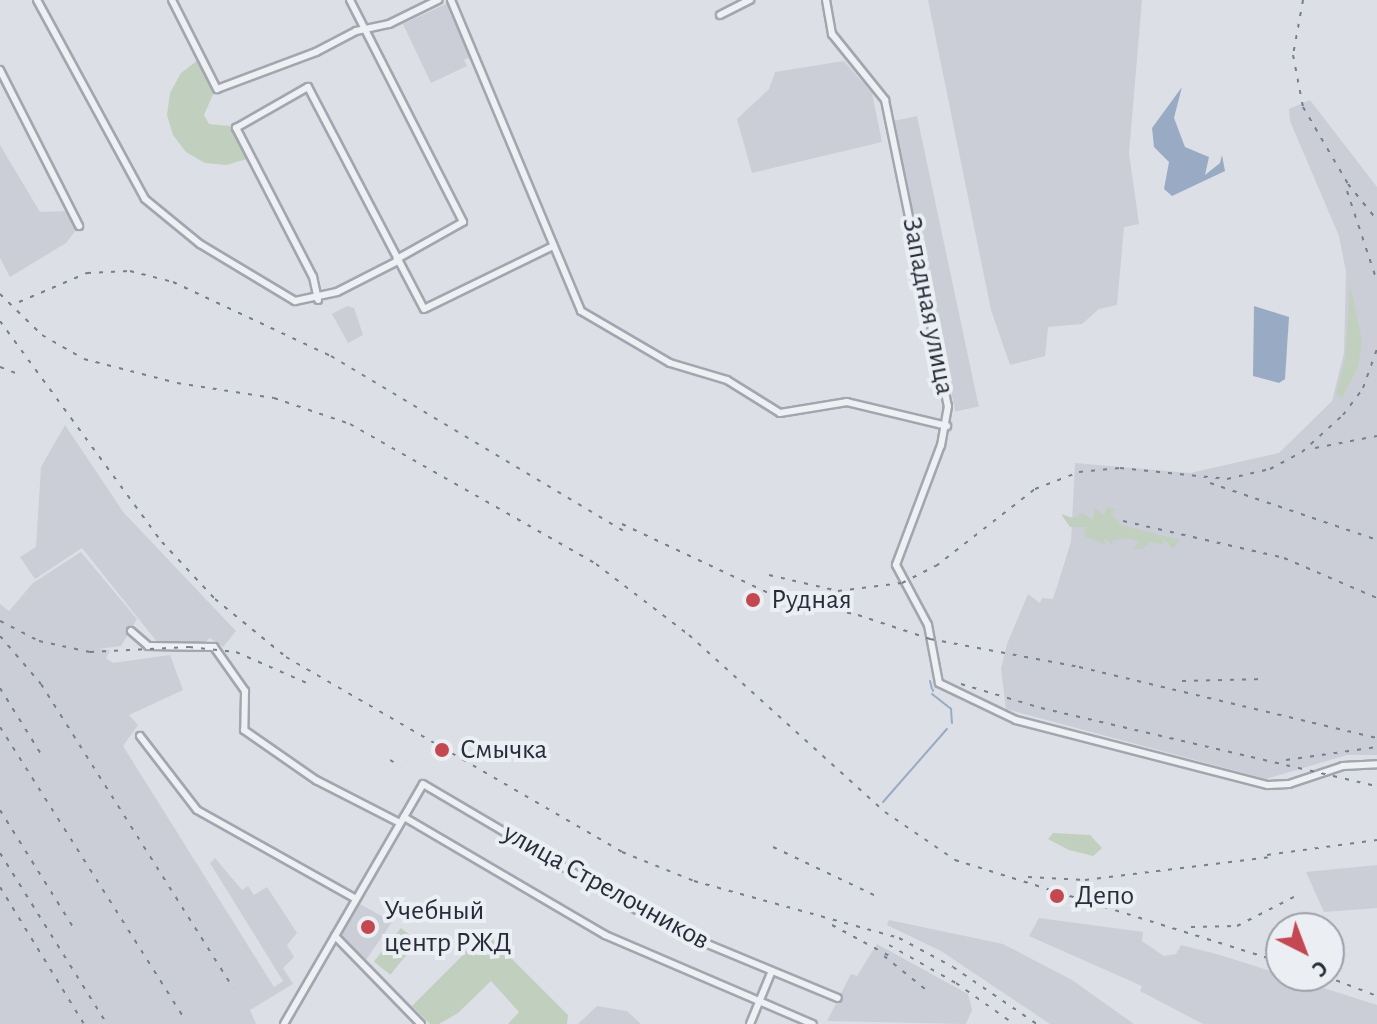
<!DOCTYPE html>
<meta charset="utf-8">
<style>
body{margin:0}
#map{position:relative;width:1377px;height:1024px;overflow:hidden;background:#dcdfe5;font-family:"Alegreya Sans",sans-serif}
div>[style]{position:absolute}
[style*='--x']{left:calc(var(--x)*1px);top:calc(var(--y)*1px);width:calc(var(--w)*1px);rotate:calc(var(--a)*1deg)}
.built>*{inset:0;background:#cbced7;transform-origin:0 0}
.green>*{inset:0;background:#c1cfbe;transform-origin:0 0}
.water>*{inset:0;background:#99abc4}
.stream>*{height:2px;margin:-1px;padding:0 1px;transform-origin:1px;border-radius:1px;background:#99abc4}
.roads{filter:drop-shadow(2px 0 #a2a6af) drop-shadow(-2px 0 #a2a6af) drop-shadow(0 2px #a2a6af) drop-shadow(0 -2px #a2a6af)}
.street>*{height:6px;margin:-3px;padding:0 3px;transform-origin:3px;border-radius:3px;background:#eff0f4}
.rail>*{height:2px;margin-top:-1px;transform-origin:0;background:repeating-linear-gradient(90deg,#777e8e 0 4px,transparent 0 12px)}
.dots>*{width:22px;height:22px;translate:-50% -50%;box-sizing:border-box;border:4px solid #ebeef3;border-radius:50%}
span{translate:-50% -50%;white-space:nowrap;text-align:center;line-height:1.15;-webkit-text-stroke:8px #ebeef3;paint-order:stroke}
.street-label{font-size:28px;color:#272d3b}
.poi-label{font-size:28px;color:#272d3b}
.left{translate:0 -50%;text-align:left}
.north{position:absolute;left:1265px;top:912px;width:80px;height:80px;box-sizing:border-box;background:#ebeef3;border:2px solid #9da1a9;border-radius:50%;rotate:138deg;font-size:22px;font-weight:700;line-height:32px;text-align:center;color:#272d3b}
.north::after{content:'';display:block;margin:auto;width:28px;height:36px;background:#c44851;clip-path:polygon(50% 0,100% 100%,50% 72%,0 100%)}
</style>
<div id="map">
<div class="built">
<div style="clip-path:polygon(928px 0,1142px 0,1129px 153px,1139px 224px,1124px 227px,1117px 305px,1099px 309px,1082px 324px,1048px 327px,1045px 356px,1010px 365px,991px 310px)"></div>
<div style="clip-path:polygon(448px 3px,473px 56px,464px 60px,467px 66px,431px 83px,403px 24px)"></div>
<div style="clip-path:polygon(844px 61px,872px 93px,882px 142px,752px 173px,737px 119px,769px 89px,775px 72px)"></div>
<div style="clip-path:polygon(1310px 100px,1377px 187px,1377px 755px,1347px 755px,1266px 779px,1006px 709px,1001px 669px,1007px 644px,1028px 594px,1040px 603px,1042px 598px,1053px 599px,1071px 542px,1075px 463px,1190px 473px,1279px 453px,1332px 401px,1344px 353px,1346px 272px,1339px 236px,1290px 121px,1289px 109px)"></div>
<div style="left:917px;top:116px;width:297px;height:24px;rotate:78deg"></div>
<div style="clip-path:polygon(0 145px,40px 212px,69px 211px,76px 230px,66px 243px,10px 277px,0 258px)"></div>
<div style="clip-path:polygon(347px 306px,354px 308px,363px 335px,348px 343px,332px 314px)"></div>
<div style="clip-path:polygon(65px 425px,124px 513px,236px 631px,223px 647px,210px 638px,204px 643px,158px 643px,82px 548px,35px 579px,20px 557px,36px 547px,41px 467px)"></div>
<div style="clip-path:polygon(81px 552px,137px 619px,121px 646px,98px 649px,110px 650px,106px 658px,113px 663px,170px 655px,183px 690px,129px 715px,138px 725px,123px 746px,274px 987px,283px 981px,210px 863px,215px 858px,242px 890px,248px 886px,254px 895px,267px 887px,297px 933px,287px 945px,294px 957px,283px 968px,293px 984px,250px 1010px,256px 1024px,0 1024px,0 604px,9px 611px,33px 583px)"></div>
<div style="clip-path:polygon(1377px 865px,1377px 908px,1324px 912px,1306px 872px)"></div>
<div style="clip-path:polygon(360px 904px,392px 922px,366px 960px,341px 937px)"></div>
<div style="clip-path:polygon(1039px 918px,1143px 932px,1142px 941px,1164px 956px,1176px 954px,1181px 945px,1220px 955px,1377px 1005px,1377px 1024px,1203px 1024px,1140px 991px,1142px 986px,1029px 936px)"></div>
<div style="clip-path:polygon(889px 920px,1003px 944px,1072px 980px,1134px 1024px,1050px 1024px,941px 951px,887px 925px)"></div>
<div style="clip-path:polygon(877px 944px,968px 994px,972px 1010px,966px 1024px,827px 1021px,851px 974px,857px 976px)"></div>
<div style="clip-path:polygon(597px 1006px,627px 1011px,641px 1024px,578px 1024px)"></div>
</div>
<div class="green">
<div style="clip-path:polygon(198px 60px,214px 92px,204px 115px,209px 124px,230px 126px,247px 159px,226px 165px,205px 163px,186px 152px,173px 135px,167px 115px,170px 93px,181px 73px)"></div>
<div style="clip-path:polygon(1350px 285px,1362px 341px,1358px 367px,1342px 398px,1336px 394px,1345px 359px)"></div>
<div style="clip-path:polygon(1107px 507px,1115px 509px,1111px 514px,1121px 525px,1180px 540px,1173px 549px,1163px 538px,1164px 545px,1150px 542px,1143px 549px,1134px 549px,1138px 541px,1125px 538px,1112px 541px,1114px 546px,1104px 538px,1106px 545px,1084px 536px,1086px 527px,1070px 527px,1061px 514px,1073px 518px,1083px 513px,1093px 520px,1095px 508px,1104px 516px)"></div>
<div style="clip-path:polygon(1053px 833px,1090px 835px,1102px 848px,1093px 856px,1069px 850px,1048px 839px)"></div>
<div style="left:401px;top:928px;width:21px;height:43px;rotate:39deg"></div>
<div style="clip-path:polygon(489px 936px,568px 1015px,567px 1024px,508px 1024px,519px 1012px,491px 981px,458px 1013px,439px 1024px,430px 1024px,412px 1006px,481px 937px)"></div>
</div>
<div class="water">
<div style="clip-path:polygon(1182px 87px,1174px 118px,1185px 147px,1209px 157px,1205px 175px,1220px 163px,1222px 155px,1225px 171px,1172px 196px,1164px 189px,1169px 162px,1154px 147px,1152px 128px)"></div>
<div style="clip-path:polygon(1254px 306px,1289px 317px,1285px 379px,1279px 383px,1253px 376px)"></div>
</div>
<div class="stream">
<div style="--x:930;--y:681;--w:8;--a:76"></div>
<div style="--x:933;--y:690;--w:1;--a:90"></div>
<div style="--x:932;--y:694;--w:24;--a:38"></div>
<div style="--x:951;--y:709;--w:14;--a:86"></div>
<div style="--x:883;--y:802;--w:97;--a:-48.8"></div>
</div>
<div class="roads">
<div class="street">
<div style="--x:37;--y:0;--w:226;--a:61.5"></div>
<div style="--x:145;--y:199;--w:71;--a:39.3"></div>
<div style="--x:200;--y:244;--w:111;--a:31"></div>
<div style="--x:295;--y:301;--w:43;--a:-12.1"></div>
<div style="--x:337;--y:292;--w:66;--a:-27"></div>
<div style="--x:172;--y:0;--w:100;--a:63.2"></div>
<div style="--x:217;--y:89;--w:106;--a:-20.5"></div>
<div style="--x:316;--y:52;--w:45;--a:-27.7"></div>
<div style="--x:356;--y:31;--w:34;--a:-12"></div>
<div style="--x:389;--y:24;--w:55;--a:-26.1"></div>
<div style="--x:350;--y:0;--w:249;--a:63"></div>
<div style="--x:463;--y:222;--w:76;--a:150.7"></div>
<div style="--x:451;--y:0;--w:337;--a:67.3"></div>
<div style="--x:581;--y:311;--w:103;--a:30.3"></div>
<div style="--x:670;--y:363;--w:59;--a:16.6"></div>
<div style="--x:727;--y:380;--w:62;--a:31.9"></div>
<div style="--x:780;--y:413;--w:68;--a:-9.3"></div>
<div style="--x:847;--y:402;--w:103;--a:13.5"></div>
<div style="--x:826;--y:0;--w:35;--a:80"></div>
<div style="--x:832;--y:34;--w:85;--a:51.2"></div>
<div style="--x:885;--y:100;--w:312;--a:78.4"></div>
<div style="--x:948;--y:406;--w:40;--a:100"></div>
<div style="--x:941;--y:445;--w:128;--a:110.6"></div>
<div style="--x:896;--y:565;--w:68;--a:61.9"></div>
<div style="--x:928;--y:625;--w:59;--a:79.3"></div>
<div style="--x:939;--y:683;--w:85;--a:25.7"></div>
<div style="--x:1016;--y:720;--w:260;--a:14.5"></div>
<div style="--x:1268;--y:785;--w:21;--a:-3"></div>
<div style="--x:1289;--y:784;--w:57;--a:-18.4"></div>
<div style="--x:1343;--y:766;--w:34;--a:-3"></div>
<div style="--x:720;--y:15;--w:34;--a:-27"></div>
<div style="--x:0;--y:70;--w:175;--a:63.1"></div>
<div style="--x:318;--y:300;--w:24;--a:-102"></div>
<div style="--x:313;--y:277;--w:168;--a:-117.3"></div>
<div style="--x:236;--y:128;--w:83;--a:-29.7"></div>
<div style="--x:308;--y:87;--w:250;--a:62.4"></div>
<div style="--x:424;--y:309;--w:144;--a:-26"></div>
<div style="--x:131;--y:631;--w:23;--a:41"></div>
<div style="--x:148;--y:646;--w:66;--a:0.9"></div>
<div style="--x:214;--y:647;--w:54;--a:54.8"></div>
<div style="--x:245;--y:691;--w:39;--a:91"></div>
<div style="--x:244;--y:730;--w:88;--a:34.8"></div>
<div style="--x:316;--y:780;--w:94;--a:27.1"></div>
<div style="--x:140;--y:736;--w:93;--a:52.4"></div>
<div style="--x:197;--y:810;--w:182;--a:29.2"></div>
<div style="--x:404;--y:817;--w:233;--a:30.4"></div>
<div style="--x:605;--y:935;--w:226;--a:23.2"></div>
<div style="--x:335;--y:936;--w:123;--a:45.7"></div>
<div style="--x:284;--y:1024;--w:277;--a:-59.9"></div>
<div style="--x:423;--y:784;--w:280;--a:30.5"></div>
<div style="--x:664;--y:926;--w:188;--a:22.5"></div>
<div style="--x:750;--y:1024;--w:55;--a:-67.6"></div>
</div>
</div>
<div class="rail">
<div style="--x:1303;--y:0;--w:56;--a:100.3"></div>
<div style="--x:1293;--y:55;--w:53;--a:79.1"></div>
<div style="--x:1303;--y:107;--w:89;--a:59.7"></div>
<div style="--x:1348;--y:184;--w:46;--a:51.1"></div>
<div style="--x:1347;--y:191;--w:95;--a:71.6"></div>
<div style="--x:0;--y:294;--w:59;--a:44.3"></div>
<div style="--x:42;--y:335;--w:48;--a:29.7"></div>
<div style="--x:84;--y:359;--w:96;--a:14.5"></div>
<div style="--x:177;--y:383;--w:98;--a:8.8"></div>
<div style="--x:274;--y:398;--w:80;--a:18.9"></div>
<div style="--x:350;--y:424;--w:283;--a:29.6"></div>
<div style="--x:596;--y:564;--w:117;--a:37.4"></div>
<div style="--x:689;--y:635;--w:264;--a:42.1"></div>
<div style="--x:885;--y:812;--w:85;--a:34.4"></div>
<div style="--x:955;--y:860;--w:342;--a:17.4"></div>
<div style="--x:19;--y:302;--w:74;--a:-23.1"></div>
<div style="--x:87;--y:273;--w:43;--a:-2.7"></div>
<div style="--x:130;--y:271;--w:44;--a:14.3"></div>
<div style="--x:173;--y:282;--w:174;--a:25.1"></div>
<div style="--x:331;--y:356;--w:347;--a:30.9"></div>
<div style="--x:0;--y:321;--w:274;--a:53.8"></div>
<div style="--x:162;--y:542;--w:78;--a:47.1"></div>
<div style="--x:215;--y:599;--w:92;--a:39.2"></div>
<div style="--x:286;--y:657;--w:388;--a:30.1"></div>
<div style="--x:622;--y:852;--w:78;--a:21.9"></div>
<div style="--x:694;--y:881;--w:213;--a:15.5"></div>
<div style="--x:899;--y:938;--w:61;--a:28.2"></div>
<div style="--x:953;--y:967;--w:102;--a:34.2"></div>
<div style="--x:0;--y:367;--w:19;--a:21"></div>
<div style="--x:1315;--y:448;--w:63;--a:-11"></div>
<div style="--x:1210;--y:483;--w:176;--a:18.8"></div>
<div style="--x:1123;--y:521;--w:165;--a:12.9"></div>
<div style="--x:1284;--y:558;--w:101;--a:23.3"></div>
<div style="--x:622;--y:524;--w:171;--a:25.2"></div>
<div style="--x:777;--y:597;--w:83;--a:12.5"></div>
<div style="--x:858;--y:615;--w:76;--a:18.4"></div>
<div style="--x:930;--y:639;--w:152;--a:10.6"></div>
<div style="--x:1079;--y:667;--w:306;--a:13.4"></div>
<div style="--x:769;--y:575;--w:71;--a:13.1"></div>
<div style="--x:838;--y:591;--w:64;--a:-7.1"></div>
<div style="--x:902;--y:583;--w:38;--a:-27"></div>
<div style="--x:936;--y:566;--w:125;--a:-37.9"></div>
<div style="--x:1035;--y:489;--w:47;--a:-21.1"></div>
<div style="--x:1079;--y:472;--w:41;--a:-5.6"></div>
<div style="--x:1120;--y:468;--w:108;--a:5.9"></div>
<div style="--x:1227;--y:479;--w:44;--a:-13.1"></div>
<div style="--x:1270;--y:469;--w:36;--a:-28"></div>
<div style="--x:1302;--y:452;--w:55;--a:-42.1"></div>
<div style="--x:1343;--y:415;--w:34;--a:-53"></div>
<div style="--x:1363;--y:388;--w:41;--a:-70.3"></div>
<div style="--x:0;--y:621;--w:44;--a:27.1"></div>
<div style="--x:39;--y:641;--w:52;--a:12.2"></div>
<div style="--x:90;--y:652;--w:99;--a:-2.9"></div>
<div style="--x:189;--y:647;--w:47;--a:6.1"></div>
<div style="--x:236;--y:652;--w:80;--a:23.7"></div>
<div style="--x:0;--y:636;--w:63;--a:49.5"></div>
<div style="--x:41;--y:684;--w:360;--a:57.7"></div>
<div style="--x:1182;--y:681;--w:83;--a:-1.4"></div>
<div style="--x:961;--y:684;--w:84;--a:16.7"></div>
<div style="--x:1041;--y:708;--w:345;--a:13.1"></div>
<div style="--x:0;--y:688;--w:78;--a:58.2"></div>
<div style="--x:0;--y:727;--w:344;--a:57.7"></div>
<div style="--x:390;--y:760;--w:12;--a:31"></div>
<div style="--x:1286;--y:760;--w:92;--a:-8.1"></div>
<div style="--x:0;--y:810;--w:142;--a:58"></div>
<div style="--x:773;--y:847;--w:112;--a:25.4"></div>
<div style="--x:0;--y:853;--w:202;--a:58"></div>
<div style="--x:1267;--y:855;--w:111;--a:-7.8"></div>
<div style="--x:1028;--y:877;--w:57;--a:3"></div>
<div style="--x:1085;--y:880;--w:185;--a:-7.1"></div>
<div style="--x:0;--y:887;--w:161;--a:58.5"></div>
<div style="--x:832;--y:925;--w:72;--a:28.4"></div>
<div style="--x:1191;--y:927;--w:46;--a:-1.2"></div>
<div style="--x:1237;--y:926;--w:64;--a:-27"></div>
<div style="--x:889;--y:945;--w:77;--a:29.6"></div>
<div style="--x:956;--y:983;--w:71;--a:35.3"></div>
<div style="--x:884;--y:956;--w:53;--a:38.8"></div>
<div style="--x:1325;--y:976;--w:56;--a:21"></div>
</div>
<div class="dots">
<div style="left:753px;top:600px;background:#c44851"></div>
<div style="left:442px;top:750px;background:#c44851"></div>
<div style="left:1057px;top:896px;background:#c44851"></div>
<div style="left:368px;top:927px;background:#c44851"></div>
</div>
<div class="street-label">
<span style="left:928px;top:306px;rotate:79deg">Западная улица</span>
<span style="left:606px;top:887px;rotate:29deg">улица Стрелочников</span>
</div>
<div class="poi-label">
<span class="left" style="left:771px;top:600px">Рудная</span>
<span class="left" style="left:460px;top:750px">Смычка</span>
<span class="left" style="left:1075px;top:896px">Депо</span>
<span class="left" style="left:384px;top:927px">Учебный<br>центр РЖД</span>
</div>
<div class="north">С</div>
</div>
